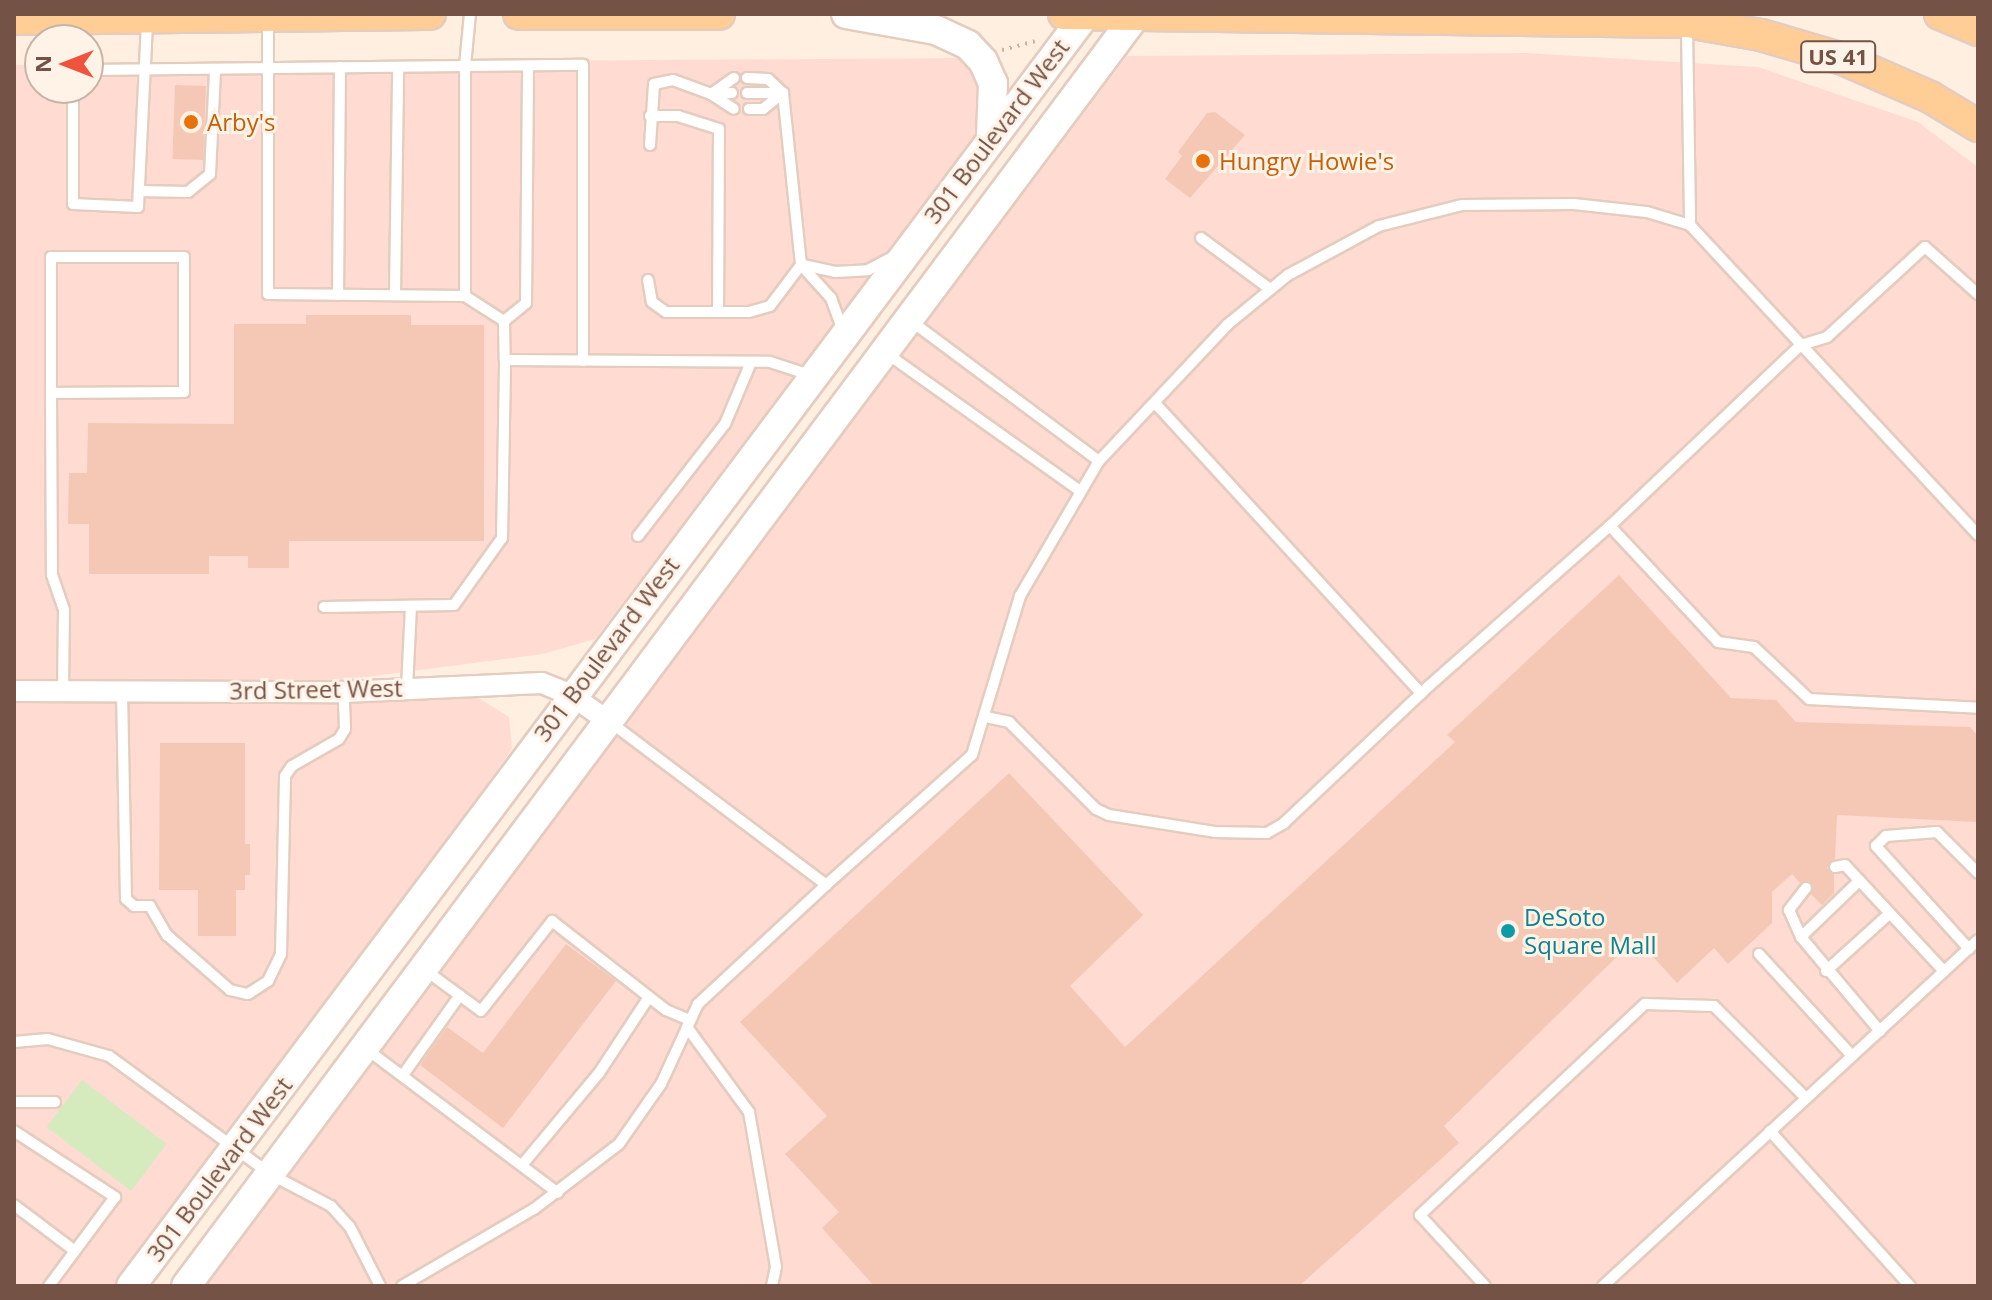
<!DOCTYPE html>
<style>
body{margin:0}
#map{position:relative;width:1992px;height:1300px;overflow:hidden;background:#feefe0;font-family:"Open Sans",sans-serif}
div>[style]{position:absolute}
[style*='--x']{left:calc(var(--x)*1px);top:calc(var(--y)*1px);width:calc(var(--w)*1px);rotate:calc(var(--a)*1deg)}
.commercial>*{inset:0;background:#ffdbd2}
.green>*{inset:0;background:#d5ebbe;transform-origin:0 0}
.building>*{inset:0;background:#f5c8b6;transform-origin:0 0}
.path>*{height:4px;margin-top:-2px;transform-origin:0;background:repeating-linear-gradient(90deg,#d9ab99 0 2px,transparent 0 8px)}
.roads{filter:drop-shadow(2px 0 #e4ccbe) drop-shadow(-2px 0 #e4ccbe) drop-shadow(0 2px #e4ccbe) drop-shadow(0 -2px #e4ccbe)}
.service>*{height:10px;margin:-5px;padding:0 5px;transform-origin:5px;border-radius:5px;background:#fff}
.minor>*{height:20px;margin:-10px;padding:0 10px;transform-origin:10px;border-radius:10px;background:#fff}
.secondary>*{height:28px;margin:-14px;padding:0 14px;transform-origin:14px;border-radius:14px;background:#fff}
.primary>*{height:30px;margin:-15px;padding:0 15px;transform-origin:15px;border-radius:15px;background:#ffcd95}
.dots>*{width:22px;height:22px;translate:-50% -50%;box-sizing:border-box;border:4px solid #fff3e7;border-radius:50%}
span{translate:-50% -50%;white-space:nowrap;text-align:center;line-height:1.15;-webkit-text-stroke:6px #fff3e7;paint-order:stroke}
.shield-label span{padding:2px 6px;background:#fff3e7;border:2px solid;border-radius:6px;-webkit-text-stroke-width:0}
.shield-label{font-size:22px;color:#755246;font-weight:700}
.food-label{font-size:24px;color:#c56008}
.left{translate:0 -50%;text-align:left}
.street-label{font-size:24px;color:#755246}
.culture-label{font-size:24px;color:#0d838f}
.frame{position:absolute;inset:0;border:16px solid #755246;pointer-events:none}
.north{position:absolute;left:24px;top:24px;width:80px;height:80px;box-sizing:border-box;background:#fff3e7;border:2px solid #c8b3a7;border-radius:50%;rotate:270deg;font-size:22px;font-weight:700;line-height:32px;text-align:center;color:#755246}
.north::after{content:'';display:block;margin:auto;width:28px;height:36px;background:#ef523d;clip-path:polygon(50% 0,100% 100%,50% 72%,0 100%)}
</style>
<div id="map">
<div class="commercial">
<div style="clip-path:polygon(1526px 53px,1758px 67px,1918px 122px,1978px 167px,1978px 1286px,198px 1286px,1127px 56px)"></div>
<div style="clip-path:polygon(963px 58px,981px 83px,982px 118px,975px 141px,595px 639px,542px 654px,343px 680px,14px 680px,14px 65px,40px 65px,40px 88px,88px 88px,88px 64px)"></div>
<div style="clip-path:polygon(477px 697px,509px 717px,512px 749px,227px 1147px,118px 1286px,14px 1286px,14px 703px,344px 703px)"></div>
</div>
<div class="green">
<div style="left:82px;top:1080px;width:106px;height:59px;rotate:37deg"></div>
</div>
<div class="building">
<div style="left:175px;top:85px;width:31px;height:74px;rotate:2deg"></div>
<div style="clip-path:polygon(1215px 112px,1245px 135px,1190px 198px,1165px 179px,1182px 156px,1178px 152px,1207px 113px)"></div>
<div style="clip-path:polygon(306px 315px,411px 315px,411px 325px,484px 325px,484px 541px,289px 541px,289px 568px,248px 568px,248px 556px,209px 556px,209px 574px,89px 574px,89px 524px,68px 524px,69px 473px,87px 473px,88px 423px,234px 424px,234px 324px,306px 324px)"></div>
<div style="clip-path:polygon(1619px 575px,1731px 698px,1776px 700px,1796px 722px,1970px 727px,1978px 736px,1978px 822px,1837px 815px,1835px 859px,1827px 868px,1834px 875px,1834px 893px,1822px 905px,1811px 894px,1811px 882px,1800px 883px,1792px 874px,1772px 892px,1772px 923px,1728px 964px,1714px 948px,1677px 983px,1636px 938px,1444px 1126px,1459px 1143px,1299px 1286px,874px 1286px,822px 1228px,839px 1212px,785px 1154px,827px 1116px,740px 1022px,1009px 773px,1143px 915px,1070px 986px,1125px 1047px,1455px 742px,1447px 735px)"></div>
<div style="clip-path:polygon(160px 743px,245px 743px,245px 844px,250px 844px,250px 875px,245px 875px,245px 890px,236px 890px,236px 936px,198px 936px,198px 890px,159px 890px)"></div>
<div style="clip-path:polygon(566px 944px,616px 981px,503px 1128px,420px 1065px,447px 1027px,483px 1053px)"></div>
</div>
<div class="path">
<div style="--x:1002;--y:50;--w:34;--a:-15"></div>
</div>
<div class="roads">
<div class="service">
<div style="--x:470;--y:14;--w:52;--a:95.5"></div>
<div style="--x:465;--y:66;--w:230;--a:90"></div>
<div style="--x:465;--y:296;--w:46;--a:32.7"></div>
<div style="--x:504;--y:321;--w:39;--a:89"></div>
<div style="--x:268;--y:18;--w:276;--a:90"></div>
<div style="--x:268;--y:294;--w:197;--a:0.6"></div>
<div style="--x:1687;--y:27;--w:198;--a:89.1"></div>
<div style="--x:88;--y:70;--w:495;--a:-0.6"></div>
<div style="--x:583;--y:65;--w:296;--a:90"></div>
<div style="--x:747;--y:78;--w:21;--a:3"></div>
<div style="--x:768;--y:79;--w:21;--a:43"></div>
<div style="--x:783;--y:93;--w:173;--a:84"></div>
<div style="--x:801;--y:265;--w:45;--a:47.7"></div>
<div style="--x:831;--y:298;--w:35;--a:70"></div>
<div style="--x:73;--y:88;--w:116;--a:90"></div>
<div style="--x:73;--y:204;--w:65;--a:2.6"></div>
<div style="--x:138;--y:207;--w:186;--a:-87.2"></div>
<div style="--x:747;--y:93;--w:36;--a:0"></div>
<div style="--x:711;--y:94;--w:28;--a:-35"></div>
<div style="--x:711;--y:94;--w:27;--a:33"></div>
<div style="--x:749;--y:109;--w:14;--a:0"></div>
<div style="--x:763;--y:109;--w:26;--a:-39"></div>
<div style="--x:650;--y:116;--w:28;--a:0"></div>
<div style="--x:678;--y:116;--w:43;--a:17.6"></div>
<div style="--x:719;--y:129;--w:181;--a:90.3"></div>
<div style="--x:650;--y:145;--w:61;--a:-86.2"></div>
<div style="--x:654;--y:84;--w:19;--a:-12"></div>
<div style="--x:673;--y:80;--w:40;--a:20.2"></div>
<div style="--x:711;--y:94;--w:21;--a:-3"></div>
<div style="--x:139;--y:191;--w:49;--a:1.2"></div>
<div style="--x:188;--y:192;--w:28;--a:-39"></div>
<div style="--x:210;--y:174;--w:102;--a:-87.2"></div>
<div style="--x:1201;--y:238;--w:86;--a:36.5"></div>
<div style="--x:803;--y:265;--w:33;--a:12"></div>
<div style="--x:835;--y:272;--w:33;--a:-3"></div>
<div style="--x:868;--y:270;--w:26;--a:-28"></div>
<div style="--x:648;--y:280;--w:22;--a:80"></div>
<div style="--x:652;--y:302;--w:17;--a:36"></div>
<div style="--x:666;--y:312;--w:83;--a:0"></div>
<div style="--x:749;--y:312;--w:22;--a:-16"></div>
<div style="--x:770;--y:306;--w:51;--a:-52.9"></div>
<div style="--x:338;--y:295;--w:228;--a:-89.5"></div>
<div style="--x:395;--y:295;--w:228;--a:-89.2"></div>
<div style="--x:504;--y:321;--w:28;--a:-39"></div>
<div style="--x:526;--y:303;--w:237;--a:-89.5"></div>
<div style="--x:911;--y:321;--w:234;--a:36.7"></div>
<div style="--x:886;--y:353;--w:238;--a:35.4"></div>
<div style="--x:51;--y:393;--w:133;--a:-0.4"></div>
<div style="--x:184;--y:392;--w:135;--a:-90"></div>
<div style="--x:184;--y:257;--w:133;--a:180"></div>
<div style="--x:51;--y:257;--w:136;--a:90"></div>
<div style="--x:51;--y:393;--w:182;--a:89.7"></div>
<div style="--x:52;--y:575;--w:37;--a:71"></div>
<div style="--x:64;--y:610;--w:80;--a:90.7"></div>
<div style="--x:1155;--y:403;--w:394;--a:47.5"></div>
<div style="--x:1610;--y:526;--w:158;--a:47"></div>
<div style="--x:1718;--y:642;--w:36;--a:8"></div>
<div style="--x:1754;--y:647;--w:76;--a:43.4"></div>
<div style="--x:1809;--y:699;--w:169;--a:3"></div>
<div style="--x:638;--y:536;--w:142;--a:-52.2"></div>
<div style="--x:725;--y:424;--w:67;--a:-67.2"></div>
<div style="--x:324;--y:607;--w:130;--a:-0.9"></div>
<div style="--x:454;--y:605;--w:82;--a:-54.4"></div>
<div style="--x:502;--y:538;--w:178;--a:-89"></div>
<div style="--x:505;--y:360;--w:265;--a:0.4"></div>
<div style="--x:770;--y:362;--w:42;--a:18"></div>
<div style="--x:407;--y:688;--w:82;--a:-87.2"></div>
<div style="--x:122;--y:691;--w:208;--a:88.9"></div>
<div style="--x:126;--y:899;--w:11;--a:41"></div>
<div style="--x:134;--y:906;--w:16;--a:0"></div>
<div style="--x:150;--y:906;--w:34;--a:60"></div>
<div style="--x:167;--y:935;--w:84;--a:41.1"></div>
<div style="--x:230;--y:990;--w:18;--a:13"></div>
<div style="--x:248;--y:994;--w:24;--a:-33"></div>
<div style="--x:268;--y:981;--w:30;--a:-64"></div>
<div style="--x:281;--y:954;--w:178;--a:-88.7"></div>
<div style="--x:285;--y:776;--w:12;--a:-55"></div>
<div style="--x:292;--y:766;--w:54;--a:-29.9"></div>
<div style="--x:339;--y:739;--w:12;--a:-59"></div>
<div style="--x:345;--y:729;--w:37;--a:-92"></div>
<div style="--x:986;--y:717;--w:24;--a:12"></div>
<div style="--x:1009;--y:722;--w:123;--a:45"></div>
<div style="--x:1096;--y:809;--w:14;--a:25"></div>
<div style="--x:1109;--y:815;--w:107;--a:9.1"></div>
<div style="--x:1215;--y:832;--w:52;--a:1.1"></div>
<div style="--x:1267;--y:833;--w:20;--a:-30"></div>
<div style="--x:1284;--y:823;--w:199;--a:-43.4"></div>
<div style="--x:1429;--y:686;--w:242;--a:-41.5"></div>
<div style="--x:1610;--y:526;--w:263;--a:-43.5"></div>
<div style="--x:1801;--y:345;--w:27;--a:-17"></div>
<div style="--x:1827;--y:337;--w:133;--a:-42.6"></div>
<div style="--x:1925;--y:247;--w:71;--a:41.6"></div>
<div style="--x:610;--y:722;--w:271;--a:37"></div>
<div style="--x:826;--y:885;--w:195;--a:-41.7"></div>
<div style="--x:972;--y:755;--w:166;--a:-73.2"></div>
<div style="--x:1020;--y:596;--w:156;--a:-59.7"></div>
<div style="--x:1099;--y:461;--w:187;--a:-46.7"></div>
<div style="--x:1227;--y:325;--w:79;--a:-39.3"></div>
<div style="--x:1288;--y:275;--w:103;--a:-28.3"></div>
<div style="--x:1379;--y:226;--w:86;--a:-14.2"></div>
<div style="--x:1462;--y:205;--w:112;--a:-0.5"></div>
<div style="--x:1574;--y:204;--w:73;--a:6.3"></div>
<div style="--x:1647;--y:212;--w:45;--a:16.8"></div>
<div style="--x:1690;--y:225;--w:423;--a:47.1"></div>
<div style="--x:1835;--y:867;--w:10;--a:-11"></div>
<div style="--x:1845;--y:865;--w:145;--a:47"></div>
<div style="--x:1806;--y:888;--w:28;--a:128"></div>
<div style="--x:1789;--y:910;--w:30;--a:66"></div>
<div style="--x:1801;--y:937;--w:123;--a:50"></div>
<div style="--x:1801;--y:937;--w:79;--a:-44"></div>
<div style="--x:1969;--y:949;--w:139;--a:-132.1"></div>
<div style="--x:1876;--y:846;--w:14;--a:-45"></div>
<div style="--x:1886;--y:836;--w:51;--a:-4.5"></div>
<div style="--x:1937;--y:832;--w:58;--a:45"></div>
<div style="--x:1759;--y:954;--w:138;--a:47.6"></div>
<div style="--x:425;--y:970;--w:69;--a:36.2"></div>
<div style="--x:481;--y:1011;--w:115;--a:-51.7"></div>
<div style="--x:552;--y:921;--w:145;--a:38"></div>
<div style="--x:666;--y:1010;--w:26;--a:23"></div>
<div style="--x:1826;--y:971;--w:85;--a:-42.1"></div>
<div style="--x:687;--y:1027;--w:105;--a:53.9"></div>
<div style="--x:749;--y:1112;--w:157;--a:80.1"></div>
<div style="--x:776;--y:1267;--w:19;--a:102"></div>
<div style="--x:14;--y:1042;--w:34;--a:-5"></div>
<div style="--x:48;--y:1039;--w:63;--a:15.6"></div>
<div style="--x:109;--y:1056;--w:200;--a:36.2"></div>
<div style="--x:270;--y:1174;--w:69;--a:27.7"></div>
<div style="--x:331;--y:1206;--w:28;--a:48"></div>
<div style="--x:350;--y:1227;--w:66;--a:63"></div>
<div style="--x:365;--y:1048;--w:241;--a:36.9"></div>
<div style="--x:403;--y:1075;--w:98;--a:-54.5"></div>
<div style="--x:14;--y:1102;--w:41;--a:0"></div>
<div style="--x:14;--y:1131;--w:121;--a:33.2"></div>
<div style="--x:115;--y:1197;--w:111;--a:126.6"></div>
<div style="--x:1770;--y:1131;--w:209;--a:47.9"></div>
<div style="--x:522;--y:1165;--w:120;--a:-50.1"></div>
<div style="--x:599;--y:1073;--w:91;--a:-56.7"></div>
<div style="--x:14;--y:1205;--w:76;--a:37"></div>
<div style="--x:402;--y:1286;--w:153;--a:-30.3"></div>
<div style="--x:534;--y:1209;--w:107;--a:-37.4"></div>
<div style="--x:619;--y:1144;--w:73;--a:-55"></div>
<div style="--x:661;--y:1084;--w:88;--a:-65.2"></div>
<div style="--x:698;--y:1004;--w:175;--a:-42.9"></div>
<div style="--x:1485;--y:1286;--w:96;--a:-132.5"></div>
<div style="--x:1420;--y:1215;--w:308;--a:-43.2"></div>
<div style="--x:1645;--y:1004;--w:69;--a:1.7"></div>
<div style="--x:1714;--y:1006;--w:130;--a:45"></div>
<div style="--x:1603;--y:1286;--w:510;--a:-42.7"></div>
</div>
<div class="minor">
<div style="--x:14;--y:691;--w:330;--a:0.2"></div>
<div style="--x:344;--y:692;--w:198;--a:-2.6"></div>
<div style="--x:542;--y:683;--w:31;--a:22"></div>
<div style="--x:571;--y:695;--w:45;--a:35.1"></div>
</div>
<div class="secondary">
<div style="--x:846;--y:14;--w:91;--a:10.1"></div>
<div style="--x:936;--y:30;--w:35;--a:25"></div>
<div style="--x:968;--y:45;--w:22;--a:47"></div>
<div style="--x:983;--y:61;--w:24;--a:66"></div>
<div style="--x:993;--y:83;--w:53;--a:92.2"></div>
<div style="--x:131;--y:1286;--w:1591;--a:-53.1"></div>
<div style="--x:186;--y:1286;--w:1588;--a:-53.22"></div>
</div>
<div class="primary">
<div style="--x:519;--y:14;--w:200;--a:0"></div>
<div style="--x:1064;--y:14;--w:623;--a:0.74"></div>
<div style="--x:1687;--y:22;--w:75;--a:10"></div>
<div style="--x:1761;--y:35;--w:85;--a:16.3"></div>
<div style="--x:1843;--y:59;--w:95;--a:23.6"></div>
<div style="--x:1930;--y:97;--w:56;--a:31.1"></div>
<div style="--x:1940;--y:14;--w:41;--a:22.8"></div>
<div style="--x:14;--y:19;--w:416;--a:-0.7"></div>
</div>
</div>
<div class="dots">
<div style="left:191px;top:122px;background:#e8710a"></div>
<div style="left:1203px;top:161px;background:#e8710a"></div>
<div style="left:1508px;top:931px;background:#0f9aa8"></div>
</div>
<div class="shield-label">
<span style="left:1838px;top:57px">US 41</span>
</div>
<div class="food-label">
<span class="left" style="left:207px;top:122px">Arby's</span>
<span class="left" style="left:1219px;top:161px">Hungry Howie's</span>
</div>
<div class="street-label">
<span style="left:996px;top:131px;rotate:-53deg">301 Boulevard West</span>
<span style="left:606px;top:649px;rotate:-53deg">301 Boulevard West</span>
<span style="left:316px;top:689px;rotate:-1deg">3rd Street West</span>
<span style="left:219px;top:1169px;rotate:-53deg">301 Boulevard West</span>
</div>
<div class="culture-label">
<span class="left" style="left:1524px;top:931px">DeSoto<br>Square Mall</span>
</div>
<div class="frame"></div>
<div class="north">N</div>
</div>
